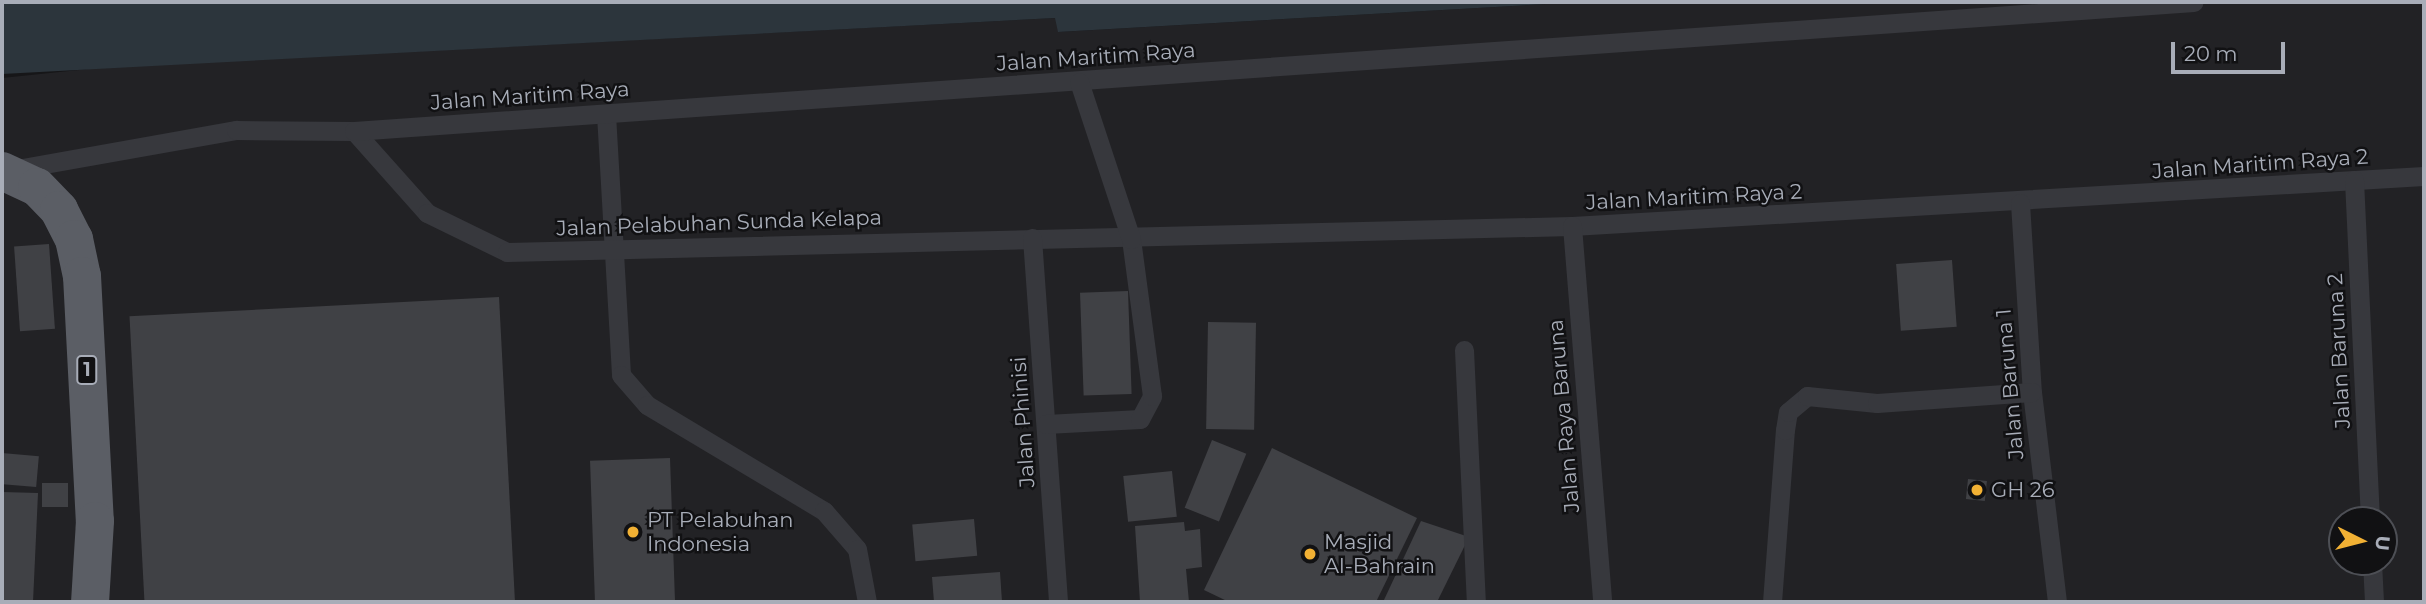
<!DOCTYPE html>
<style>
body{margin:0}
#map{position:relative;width:2426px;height:604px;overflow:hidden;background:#161618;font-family:Montserrat,sans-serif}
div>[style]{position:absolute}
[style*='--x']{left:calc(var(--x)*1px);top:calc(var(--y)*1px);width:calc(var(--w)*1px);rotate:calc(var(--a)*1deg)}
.built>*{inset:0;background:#222225}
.water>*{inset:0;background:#2c353c}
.building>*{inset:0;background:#404145;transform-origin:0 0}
.service>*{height:19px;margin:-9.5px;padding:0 9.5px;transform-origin:9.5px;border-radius:9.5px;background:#37383d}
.trunk>*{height:38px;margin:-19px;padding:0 19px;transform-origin:19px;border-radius:19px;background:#5b5e65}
.dots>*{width:19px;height:19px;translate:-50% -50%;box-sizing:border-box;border:4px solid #111113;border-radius:50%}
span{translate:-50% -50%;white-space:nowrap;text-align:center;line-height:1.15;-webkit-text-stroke:5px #111113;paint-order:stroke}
.shield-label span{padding:2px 5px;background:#111113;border:2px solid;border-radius:5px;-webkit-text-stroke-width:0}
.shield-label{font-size:19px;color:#a8adb8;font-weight:700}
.street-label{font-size:21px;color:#a8adb8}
.poi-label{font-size:21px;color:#a8adb8}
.left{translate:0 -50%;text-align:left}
.frame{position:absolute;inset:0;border:4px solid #a8adb8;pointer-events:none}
.north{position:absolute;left:2328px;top:506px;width:70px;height:70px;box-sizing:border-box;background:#111113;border:2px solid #4d4f55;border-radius:50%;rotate:96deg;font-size:19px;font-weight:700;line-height:28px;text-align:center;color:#a8adb8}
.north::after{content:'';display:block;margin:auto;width:24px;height:32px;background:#f2b134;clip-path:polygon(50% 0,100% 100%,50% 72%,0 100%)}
.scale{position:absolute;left:2171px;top:42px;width:114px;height:32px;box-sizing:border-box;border:4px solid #a8adb8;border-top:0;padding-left:9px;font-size:21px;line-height:24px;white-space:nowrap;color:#a8adb8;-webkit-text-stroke:5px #111113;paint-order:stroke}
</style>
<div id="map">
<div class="built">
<div style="clip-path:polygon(evenodd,1581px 2px,2424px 2px,2424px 602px,2px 602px,2px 78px,98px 68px,1056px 18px,1059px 32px,1581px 2px,2342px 520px,2384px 520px,2384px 562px,2342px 562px,2342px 520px)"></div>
</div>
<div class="water">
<div style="clip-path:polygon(2px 2px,1581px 2px,1058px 32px,1055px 18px,2px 74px)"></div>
</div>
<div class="building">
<div style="left:49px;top:244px;width:85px;height:35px;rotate:86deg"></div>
<div style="left:1952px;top:260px;width:67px;height:56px;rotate:86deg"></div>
<div style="left:1128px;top:291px;width:103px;height:48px;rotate:88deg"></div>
<div style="left:499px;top:297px;width:304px;height:370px;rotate:87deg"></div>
<div style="left:1208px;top:322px;width:48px;height:107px;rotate:1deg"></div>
<div style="left:1212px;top:440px;width:37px;height:73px;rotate:22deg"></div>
<div style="clip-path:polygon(1272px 448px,1417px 518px,1376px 602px,1229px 602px,1204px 590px)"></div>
<div style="left:2px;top:453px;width:37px;height:31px;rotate:5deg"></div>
<div style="left:670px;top:458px;width:144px;height:80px;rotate:88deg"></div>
<div style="left:1172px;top:471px;width:46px;height:49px;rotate:84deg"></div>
<div style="left:1968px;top:479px;width:19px;height:20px;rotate:6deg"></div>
<div style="left:42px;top:483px;width:26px;height:24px"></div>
<div style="clip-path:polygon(2px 492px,38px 493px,33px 602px,2px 602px)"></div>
<div style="left:974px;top:519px;width:37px;height:62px;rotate:85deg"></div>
<div style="clip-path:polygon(1421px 521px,1469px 537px,1437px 602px,1383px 602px)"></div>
<div style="clip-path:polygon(1184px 522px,1185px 531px,1200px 529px,1202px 567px,1186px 569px,1189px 602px,1140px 602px,1135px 526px)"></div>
<div style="clip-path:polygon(1000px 572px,1002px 602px,934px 602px,932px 577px)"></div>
</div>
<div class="service">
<div style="--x:606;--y:114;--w:261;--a:86.7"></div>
<div style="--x:621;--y:375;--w:40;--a:49"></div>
<div style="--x:647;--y:405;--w:206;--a:30.9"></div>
<div style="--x:824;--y:511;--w:50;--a:49"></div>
<div style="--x:857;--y:549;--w:54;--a:79.3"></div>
<div style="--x:354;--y:131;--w:110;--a:48.3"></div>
<div style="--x:427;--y:213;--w:89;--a:26"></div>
<div style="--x:507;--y:252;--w:1065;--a:-1.4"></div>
<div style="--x:1572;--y:226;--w:853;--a:-3.36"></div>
<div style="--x:11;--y:170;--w:229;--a:-10.1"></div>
<div style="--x:236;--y:130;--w:118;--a:0.5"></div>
<div style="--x:354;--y:131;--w:1844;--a:-4.01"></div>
<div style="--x:2354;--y:180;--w:340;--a:87.3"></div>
<div style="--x:2020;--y:203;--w:189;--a:86.4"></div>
<div style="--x:2032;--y:392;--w:211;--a:83.2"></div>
<div style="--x:1572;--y:226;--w:377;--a:85.4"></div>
<div style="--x:1032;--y:238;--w:365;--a:85.9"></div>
<div style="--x:1464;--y:350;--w:252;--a:87.3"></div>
<div style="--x:1046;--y:424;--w:94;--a:-3"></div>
<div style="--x:1140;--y:419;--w:26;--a:-62"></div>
<div style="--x:1152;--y:396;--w:158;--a:-97.6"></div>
<div style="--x:1131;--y:239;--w:165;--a:-108.3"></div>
<div style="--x:2372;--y:562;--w:40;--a:87.1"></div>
<div style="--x:1772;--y:602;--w:172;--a:-85.7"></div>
<div style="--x:1785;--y:430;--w:18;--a:-81"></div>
<div style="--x:1788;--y:412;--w:25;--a:-40"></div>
<div style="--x:1807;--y:396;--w:70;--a:5.7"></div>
<div style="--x:1877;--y:403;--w:155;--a:-4.1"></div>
</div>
<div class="trunk">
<div style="--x:2;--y:171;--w:38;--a:25"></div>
<div style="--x:37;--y:187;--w:32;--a:46"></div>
<div style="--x:59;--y:210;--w:33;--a:63"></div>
<div style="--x:74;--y:239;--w:38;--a:78"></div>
<div style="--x:82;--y:276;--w:245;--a:87"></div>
<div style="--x:95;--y:521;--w:81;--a:93.5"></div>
</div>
<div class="dots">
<div style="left:1977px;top:490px;background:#f2b134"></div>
<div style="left:633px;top:532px;background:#f2b134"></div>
<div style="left:1310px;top:554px;background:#f2b134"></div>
</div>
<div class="shield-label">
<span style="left:87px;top:370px">1</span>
</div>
<div class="street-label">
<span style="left:1096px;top:57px;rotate:-4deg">Jalan Maritim Raya</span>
<span style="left:530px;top:96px;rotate:-4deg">Jalan Maritim Raya</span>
<span style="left:2260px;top:164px;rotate:-4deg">Jalan Maritim Raya 2</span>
<span style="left:1694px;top:197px;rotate:-3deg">Jalan Maritim Raya 2</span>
<span style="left:719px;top:223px;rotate:-2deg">Jalan Pelabuhan Sunda Kelapa</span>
<span style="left:2339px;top:351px;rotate:-93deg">Jalan Baruna 2</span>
<span style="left:2010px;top:384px;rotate:-95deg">Jalan Baruna 1</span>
<span style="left:1564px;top:416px;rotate:-95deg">Jalan Raya Baruna</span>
<span style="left:1023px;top:422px;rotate:-94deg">Jalan Phinisi</span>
</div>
<div class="poi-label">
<span class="left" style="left:1991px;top:490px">GH 26</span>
<span class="left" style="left:647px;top:532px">PT Pelabuhan<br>Indonesia</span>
<span class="left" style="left:1324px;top:554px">Masjid<br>Al-Bahrain</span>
</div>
<div class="frame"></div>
<div class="north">U</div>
<div class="scale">20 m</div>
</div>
